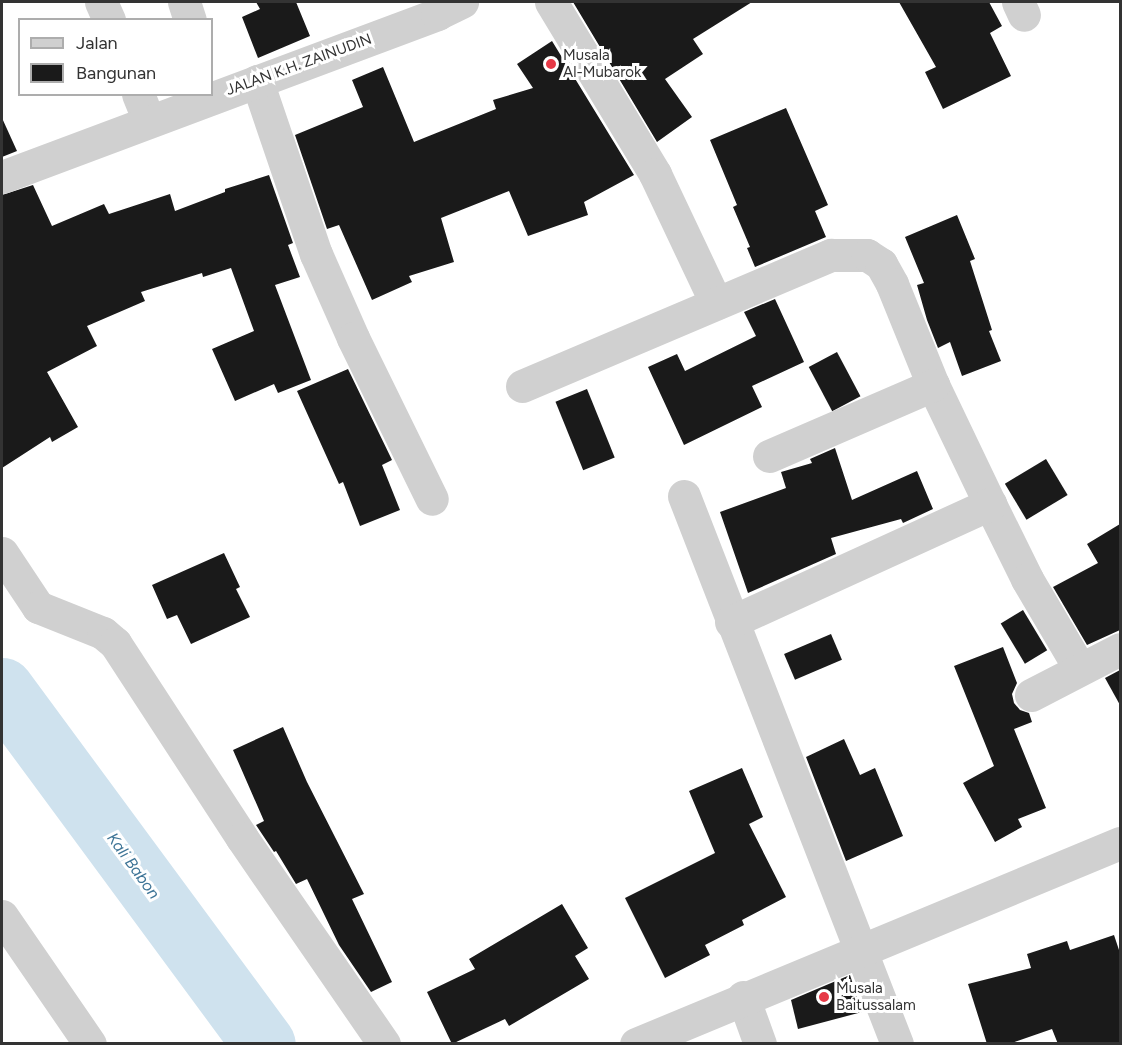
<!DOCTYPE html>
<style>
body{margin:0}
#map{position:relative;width:1122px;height:1045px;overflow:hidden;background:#fff;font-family:Figtree,sans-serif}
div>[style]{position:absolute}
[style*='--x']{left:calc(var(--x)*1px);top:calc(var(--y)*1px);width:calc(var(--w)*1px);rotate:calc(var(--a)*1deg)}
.river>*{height:63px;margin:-31.5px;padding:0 31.5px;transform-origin:31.5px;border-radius:31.5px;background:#cfe2ee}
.building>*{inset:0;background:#1a1a1a;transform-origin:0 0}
.minor>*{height:33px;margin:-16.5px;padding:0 16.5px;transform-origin:16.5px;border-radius:16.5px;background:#d0d0d0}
.dots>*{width:16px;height:16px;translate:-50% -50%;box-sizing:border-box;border:3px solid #fff;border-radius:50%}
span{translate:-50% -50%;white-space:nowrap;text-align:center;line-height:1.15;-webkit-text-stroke:6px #fff;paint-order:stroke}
.poi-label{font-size:15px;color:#333}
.left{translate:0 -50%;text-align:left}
.street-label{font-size:15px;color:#333}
.water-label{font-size:16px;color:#3f7597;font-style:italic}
.frame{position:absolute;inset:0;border:3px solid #333;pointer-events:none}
.legend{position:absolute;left:18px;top:18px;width:195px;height:78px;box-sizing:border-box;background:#fff;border:2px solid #adadad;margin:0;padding:8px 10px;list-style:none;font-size:18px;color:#333}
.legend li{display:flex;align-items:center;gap:12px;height:30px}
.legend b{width:30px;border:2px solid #adadad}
</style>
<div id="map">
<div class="river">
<div style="--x:2;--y:689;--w:441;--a:53.6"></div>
</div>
<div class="building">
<div style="clip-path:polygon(256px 2px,296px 2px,310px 36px,258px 58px,242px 17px,260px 9px)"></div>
<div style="clip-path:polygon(573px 2px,752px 2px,693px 39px,703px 54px,665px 79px,692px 117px,657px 142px)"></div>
<div style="clip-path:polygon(899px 2px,989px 2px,1002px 26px,990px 33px,1011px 76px,943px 109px,925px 72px,936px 67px)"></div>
<div style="clip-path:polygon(552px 41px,634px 175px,584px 202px,588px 215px,528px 236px,509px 191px,441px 218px,454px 262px,409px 276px,412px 282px,372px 300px,339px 225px,327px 229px,295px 135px,363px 107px,352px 80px,383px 67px,414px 142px,496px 109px,493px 100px,533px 88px,517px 64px)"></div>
<div style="clip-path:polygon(786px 108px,828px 205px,815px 211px,826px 237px,755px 267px,747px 248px,750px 247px,733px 207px,737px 205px,710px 140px)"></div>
<div style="clip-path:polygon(2px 118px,17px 151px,2px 157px)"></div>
<div style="clip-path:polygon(269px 175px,293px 243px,288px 245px,300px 277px,275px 285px,311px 380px,278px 393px,274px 384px,235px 401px,212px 349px,254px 331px,231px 268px,203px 277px,202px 273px,141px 292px,145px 301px,87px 326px,97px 346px,47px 372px,78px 427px,52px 442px,50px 437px,2px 468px,2px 195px,33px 185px,52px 226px,104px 204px,109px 214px,170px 194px,175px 211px,225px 192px,225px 189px)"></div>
<div style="clip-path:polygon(957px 215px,975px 259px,970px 261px,992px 330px,989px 331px,1001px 361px,962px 376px,950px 342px,938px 348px,927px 320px,917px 285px,924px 283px,905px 237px)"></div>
<div style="clip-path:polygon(775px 299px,804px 362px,752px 386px,762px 407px,684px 445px,648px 367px,677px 354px,685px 371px,756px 336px,744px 312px)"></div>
<div style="left:837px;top:352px;width:50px;height:32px;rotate:62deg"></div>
<div style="clip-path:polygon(348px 369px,392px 460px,382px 465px,400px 510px,360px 526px,343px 482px,339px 484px,297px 391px)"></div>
<div style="left:587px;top:389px;width:74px;height:34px;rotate:68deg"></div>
<div style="clip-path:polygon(835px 448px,852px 500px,917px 471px,933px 509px,903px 523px,901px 519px,831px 538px,836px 554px,748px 593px,720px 512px,786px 488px,781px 472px,812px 463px,810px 459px)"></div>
<div style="left:1046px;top:459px;width:42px;height:48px;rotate:59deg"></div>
<div style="clip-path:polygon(1120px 524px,1120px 630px,1087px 645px,1053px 587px,1098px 563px,1087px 544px)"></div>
<div style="clip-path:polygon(224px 553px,240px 587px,236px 589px,250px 617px,191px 644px,177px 615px,167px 619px,152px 585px)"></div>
<div style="left:1023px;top:610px;width:47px;height:26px;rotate:59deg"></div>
<div style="left:831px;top:634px;width:28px;height:51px;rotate:67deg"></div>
<div style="clip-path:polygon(1003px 647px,1017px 683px,1012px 694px,1014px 703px,1020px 710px,1029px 713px,1032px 722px,1014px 729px,1046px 808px,1018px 819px,1022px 827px,995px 842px,963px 783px,994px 766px,954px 666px)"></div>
<div style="clip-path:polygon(1120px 670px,1120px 705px,1105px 678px)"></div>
<div style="clip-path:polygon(283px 727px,307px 782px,364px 894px,352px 899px,392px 982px,371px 992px,339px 945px,307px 879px,296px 884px,276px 851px,274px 852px,256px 825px,264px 821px,233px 750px)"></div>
<div style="clip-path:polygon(844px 739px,860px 775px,875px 768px,903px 836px,846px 861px,806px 757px)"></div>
<div style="clip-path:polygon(742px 768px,763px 817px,749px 824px,786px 897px,742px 920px,744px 925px,705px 945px,710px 955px,665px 978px,625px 898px,715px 853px,689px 791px)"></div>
<div style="clip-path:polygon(562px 904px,588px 948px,575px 956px,589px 979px,509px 1026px,505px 1019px,452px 1044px,427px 992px,475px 969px,469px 959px)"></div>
<div style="clip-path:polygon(1114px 935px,1120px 953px,1120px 1044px,1058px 1044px,1052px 1029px,1009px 1044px,987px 1044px,968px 984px,1031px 968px,1027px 954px,1067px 941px,1070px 950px)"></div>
<div style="clip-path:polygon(850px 975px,862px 1012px,798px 1029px,791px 1000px)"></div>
</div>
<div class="minor">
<div style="--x:101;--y:2;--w:20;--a:66"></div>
<div style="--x:184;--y:2;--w:19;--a:72"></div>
<div style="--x:551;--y:2;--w:201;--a:58.8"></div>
<div style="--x:655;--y:174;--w:143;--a:64.7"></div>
<div style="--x:1018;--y:2;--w:14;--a:65"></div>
<div style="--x:257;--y:81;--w:183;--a:71.2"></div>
<div style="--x:316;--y:254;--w:92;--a:66.2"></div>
<div style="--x:353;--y:338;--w:179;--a:63.9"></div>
<div style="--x:138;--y:94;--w:29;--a:68"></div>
<div style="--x:2;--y:177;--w:465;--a:-20.5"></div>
<div style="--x:437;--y:14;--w:28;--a:-26"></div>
<div style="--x:522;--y:386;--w:336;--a:-23"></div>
<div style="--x:831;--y:255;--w:36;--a:0"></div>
<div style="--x:867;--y:255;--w:17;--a:33"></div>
<div style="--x:881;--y:264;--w:23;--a:61"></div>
<div style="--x:892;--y:284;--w:109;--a:67.9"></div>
<div style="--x:933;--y:385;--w:132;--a:64.4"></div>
<div style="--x:990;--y:504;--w:84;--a:63.7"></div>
<div style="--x:1027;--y:579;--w:104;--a:59.5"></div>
<div style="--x:769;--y:456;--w:179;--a:-23.4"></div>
<div style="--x:684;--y:496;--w:588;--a:68.76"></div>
<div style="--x:2;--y:553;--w:65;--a:56.3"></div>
<div style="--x:38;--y:607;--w:70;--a:21.8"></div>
<div style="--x:103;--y:633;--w:16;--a:40"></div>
<div style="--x:115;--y:643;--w:233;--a:56.9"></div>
<div style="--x:242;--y:838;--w:250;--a:55.4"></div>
<div style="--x:731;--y:622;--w:285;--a:-24.5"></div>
<div style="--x:1031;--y:695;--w:100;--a:-27.3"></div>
<div style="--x:2;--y:916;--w:155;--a:55.5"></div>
<div style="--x:743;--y:997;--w:50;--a:70.1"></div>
<div style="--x:636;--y:1044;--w:524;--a:-22.55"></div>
</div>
<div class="dots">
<div style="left:551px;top:64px;background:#e63946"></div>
<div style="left:824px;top:997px;background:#e63946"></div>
</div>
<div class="poi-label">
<span class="left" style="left:563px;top:64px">Musala<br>Al-Mubarok</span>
<span class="left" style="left:836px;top:997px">Musala<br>Baitussalam</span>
</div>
<div class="street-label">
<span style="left:299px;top:65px;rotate:-20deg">JALAN K.H. ZAINUDIN</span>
</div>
<div class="water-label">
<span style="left:133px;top:866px;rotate:54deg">Kali Babon</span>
</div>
<div class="frame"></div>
<ul class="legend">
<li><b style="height:8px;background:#d0d0d0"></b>Jalan</li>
<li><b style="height:16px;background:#1a1a1a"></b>Bangunan</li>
</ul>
</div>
